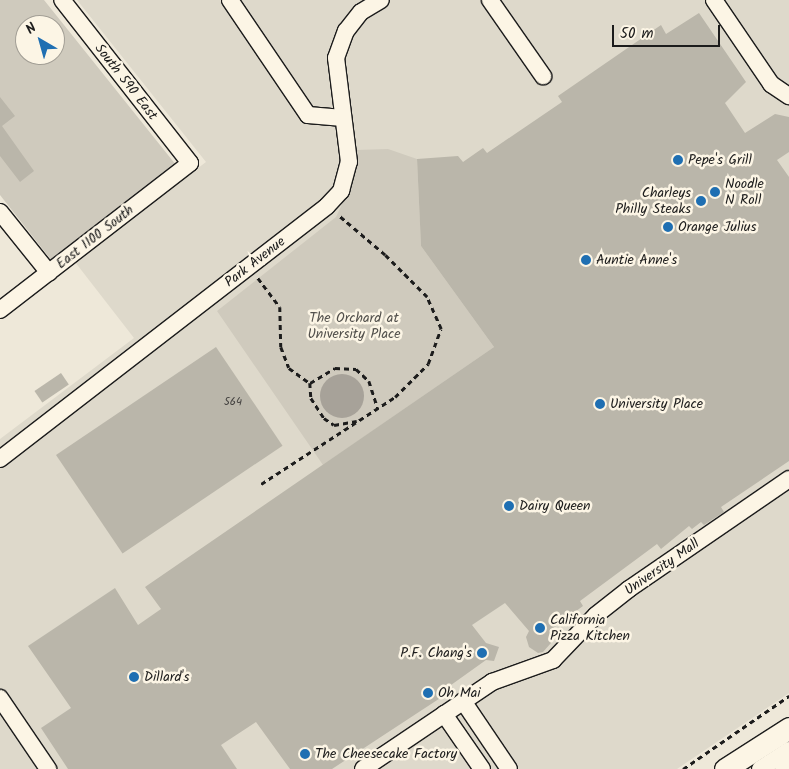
<!DOCTYPE html>
<style>
body{margin:0}
#map{position:relative;width:789px;height:769px;overflow:hidden;background:#eee8d9;font-family:Kalam,sans-serif}
div>[style]{position:absolute}
[style*='--x']{left:calc(var(--x)*1px);top:calc(var(--y)*1px);width:calc(var(--w)*1px);rotate:calc(var(--a)*1deg)}
.built>*{inset:0;background:#ded9cb}
.green>*{inset:0;background:#cfcabd}
.water>*{inset:0;background:#a7a299}
.round{border-radius:50%}
.building>*{inset:0;background:#bab6aa;transform-origin:0 0}
.path>*{height:2.5px;margin-top:-1.25px;transform-origin:0;background:repeating-linear-gradient(90deg,#1c1c1c 0 5px,transparent 0 9px)}
.roads{filter:drop-shadow(1px 0 #1c1c1c) drop-shadow(-1px 0 #1c1c1c) drop-shadow(0 1px #1c1c1c) drop-shadow(0 -1px #1c1c1c)}
.minor>*{height:16px;margin:-8px;padding:0 8px;transform-origin:8px;border-radius:8px;background:#fcf5e5}
.major>*{height:21px;margin:-10.5px;padding:0 10.5px;transform-origin:10.5px;border-radius:10.5px;background:#fcf5e5}
.dots>*{width:14px;height:14px;translate:-50% -50%;box-sizing:border-box;border:2px solid #fcf5e5;border-radius:50%}
span{translate:-50% -50%;white-space:nowrap;text-align:center;line-height:1.15;-webkit-text-stroke:5px #fcf5e5;paint-order:stroke}
.number-label{font-size:11px;color:#444240}
.number-label span{-webkit-text-stroke-width:0}
.street-label{font-size:14px;color:#1c1c1c}
.poi-label{font-size:14px;color:#1c1c1c}
.left{translate:0 -50%;text-align:left}
.right{translate:-100% -50%;text-align:right}
.park-label{font-size:14px;color:#52504c}
.north{position:absolute;left:15px;top:15px;width:50px;height:50px;box-sizing:border-box;background:#fcf5e5;border:1px solid #a29e95;border-radius:50%;rotate:322deg;font-size:14px;font-weight:700;line-height:20px;text-align:center;color:#1c1c1c}
.north::after{content:'';display:block;margin:auto;width:18px;height:22px;background:#1f6fb2;clip-path:polygon(50% 0,100% 100%,50% 72%,0 100%)}
.scale{position:absolute;left:612px;top:25px;width:108px;height:22px;box-sizing:border-box;border:2px solid #1c1c1c;border-top:0;padding-left:6px;font-size:15px;line-height:18px;white-space:nowrap;color:#1c1c1c;-webkit-text-stroke:4px #fcf5e5;paint-order:stroke}
</style>
<div id="map">
<div class="built">
<div style="clip-path:polygon(77px 0,789px 0,789px 693px,677px 769px,0 769px,0 439px,134px 338px,75px 262px,206px 162px)"></div>
</div>
<div class="green">
<div style="clip-path:polygon(evenodd,0 0,44px 0,176px 165px,52px 261px,0 195px,0 0,25px 25px,55px 25px,55px 55px,25px 55px,25px 25px)"></div>
<div style="clip-path:polygon(388px 149px,417px 159px,421px 246px,494px 347px,323px 465px,217px 311px,336px 217px,351px 185px,356px 150px)"></div>
</div>
<div class="water">
<div class="round" style="left:320px;top:374px;width:44px;height:44px"></div>
</div>
<div class="building">
<div style="clip-path:polygon(699px 13px,746px 82px,725px 103px,745px 133px,775px 114px,789px 117px,789px 152px,777px 160px,789px 177px,789px 461px,721px 507px,724px 512px,704px 525px,701px 522px,692px 529px,689px 526px,661px 549px,657px 544px,580px 601px,583px 606px,552px 629px,551px 643px,543px 652px,538px 653px,529px 647px,526px 637px,529px 631px,505px 603px,472px 625px,486px 643px,499px 647px,494px 661px,486px 660px,451px 685px,454px 689px,332px 769px,290px 769px,256px 722px,221px 745px,237px 769px,68px 769px,41px 728px,71px 708px,28px 646px,115px 588px,138px 625px,161px 609px,145px 587px,494px 347px,421px 246px,417px 159px,458px 156px,463px 162px,483px 148px,487px 153px,562px 102px,558px 96px,661px 25px,666px 34px)"></div>
<div style="clip-path:polygon(0 97px,15px 116px,2px 126px,34px 171px,20px 182px,0 156px)"></div>
<div style="left:216px;top:347px;width:119px;height:193px;rotate:56deg"></div>
<div style="left:61px;top:373px;width:14px;height:32px;rotate:56deg"></div>
</div>
<div class="path">
<div style="--x:258;--y:278;--w:36;--a:53"></div>
<div style="--x:280;--y:307;--w:40;--a:88.6"></div>
<div style="--x:281;--y:347;--w:22;--a:69"></div>
<div style="--x:289;--y:368;--w:26;--a:36"></div>
<div style="--x:310;--y:383;--w:15;--a:86"></div>
<div style="--x:311;--y:398;--w:24;--a:57"></div>
<div style="--x:324;--y:418;--w:12;--a:35"></div>
<div style="--x:334;--y:425;--w:23;--a:-10"></div>
<div style="--x:310;--y:383;--w:29;--a:-31"></div>
<div style="--x:335;--y:368;--w:21;--a:3"></div>
<div style="--x:356;--y:369;--w:18;--a:43"></div>
<div style="--x:369;--y:381;--w:28;--a:72"></div>
<div style="--x:261;--y:484;--w:160;--a:-33"></div>
<div style="--x:395;--y:397;--w:47;--a:-45"></div>
<div style="--x:428;--y:364;--w:37;--a:-70"></div>
<div style="--x:441;--y:329;--w:35;--a:-114"></div>
<div style="--x:427;--y:297;--w:59;--a:-135"></div>
<div style="--x:385;--y:255;--w:60;--a:-139.7"></div>
<div style="--x:683;--y:769;--w:129;--a:-34.6"></div>
</div>
<div class="roads">
<div class="minor">
<div style="--x:230;--y:0;--w:139;--a:55.9"></div>
<div style="--x:308;--y:115;--w:35;--a:5"></div>
<div style="--x:490;--y:0;--w:93;--a:55.1"></div>
<div style="--x:714;--y:0;--w:102;--a:55.8"></div>
<div style="--x:771;--y:84;--w:22;--a:34"></div>
<div style="--x:0;--y:212;--w:78;--a:51.2"></div>
<div style="--x:0;--y:310;--w:240;--a:-37.7"></div>
<div style="--x:190;--y:163;--w:207;--a:-128.1"></div>
<div style="--x:0;--y:459;--w:413;--a:-37.7"></div>
<div style="--x:327;--y:206;--w:21;--a:-47"></div>
<div style="--x:341;--y:191;--w:30;--a:-75"></div>
<div style="--x:349;--y:162;--w:105;--a:-97.1"></div>
<div style="--x:336;--y:58;--w:29;--a:-70"></div>
<div style="--x:346;--y:31;--w:24;--a:-52"></div>
<div style="--x:361;--y:12;--w:23;--a:-31"></div>
<div style="--x:0;--y:698;--w:86;--a:55.9"></div>
<div style="--x:463;--y:701;--w:82;--a:55.9"></div>
<div style="--x:444;--y:714;--w:67;--a:55.4"></div>
<div style="--x:363;--y:769;--w:156;--a:-34"></div>
<div style="--x:492;--y:682;--w:65;--a:-19.8"></div>
<div style="--x:553;--y:660;--w:62;--a:-46.3"></div>
<div style="--x:596;--y:615;--w:42;--a:-38.2"></div>
<div style="--x:629;--y:589;--w:194;--a:-34.5"></div>
<div style="--x:760;--y:769;--w:35;--a:-33"></div>
<div style="--x:783;--y:769;--w:7;--a:-27"></div>
</div>
<div class="major">
<div style="--x:725;--y:769;--w:76;--a:-32.6"></div>
</div>
</div>
<div class="dots">
<div style="left:678px;top:160px;background:#1f6fb2"></div>
<div style="left:715px;top:192px;background:#1f6fb2"></div>
<div style="left:701px;top:201px;background:#1f6fb2"></div>
<div style="left:668px;top:227px;background:#1f6fb2"></div>
<div style="left:586px;top:260px;background:#1f6fb2"></div>
<div style="left:600px;top:404px;background:#1f6fb2"></div>
<div style="left:509px;top:506px;background:#1f6fb2"></div>
<div style="left:540px;top:628px;background:#1f6fb2"></div>
<div style="left:482px;top:653px;background:#1f6fb2"></div>
<div style="left:134px;top:677px;background:#1f6fb2"></div>
<div style="left:428px;top:693px;background:#1f6fb2"></div>
<div style="left:305px;top:754px;background:#1f6fb2"></div>
</div>
<div class="number-label">
<span style="left:233px;top:402px">564</span>
</div>
<div class="street-label">
<span style="left:126px;top:82px;rotate:52deg">South 590 East</span>
<span style="left:95px;top:237px;rotate:-38deg">East 1100 South</span>
<span style="left:255px;top:262px;rotate:-38deg">Park Avenue</span>
<span style="left:662px;top:567px;rotate:-35deg">University Mall</span>
</div>
<div class="poi-label">
<span class="left" style="left:688px;top:160px">Pepe's Grill</span>
<span class="left" style="left:725px;top:192px">Noodle<br>N Roll</span>
<span class="right" style="left:691px;top:201px">Charleys<br>Philly Steaks</span>
<span class="left" style="left:678px;top:227px">Orange Julius</span>
<span class="left" style="left:596px;top:260px">Auntie Anne's</span>
<span class="left" style="left:610px;top:404px">University Place</span>
<span class="left" style="left:519px;top:506px">Dairy Queen</span>
<span class="left" style="left:550px;top:628px">California<br>Pizza Kitchen</span>
<span class="right" style="left:472px;top:653px">P.F. Chang's</span>
<span class="left" style="left:144px;top:677px">Dillard's</span>
<span class="left" style="left:438px;top:693px">Oh Mai</span>
<span class="left" style="left:315px;top:754px">The Cheesecake Factory</span>
</div>
<div class="park-label">
<span style="left:354px;top:326px">The Orchard at<br>University Place</span>
</div>
<div class="north">N</div>
<div class="scale">50 m</div>
</div>
